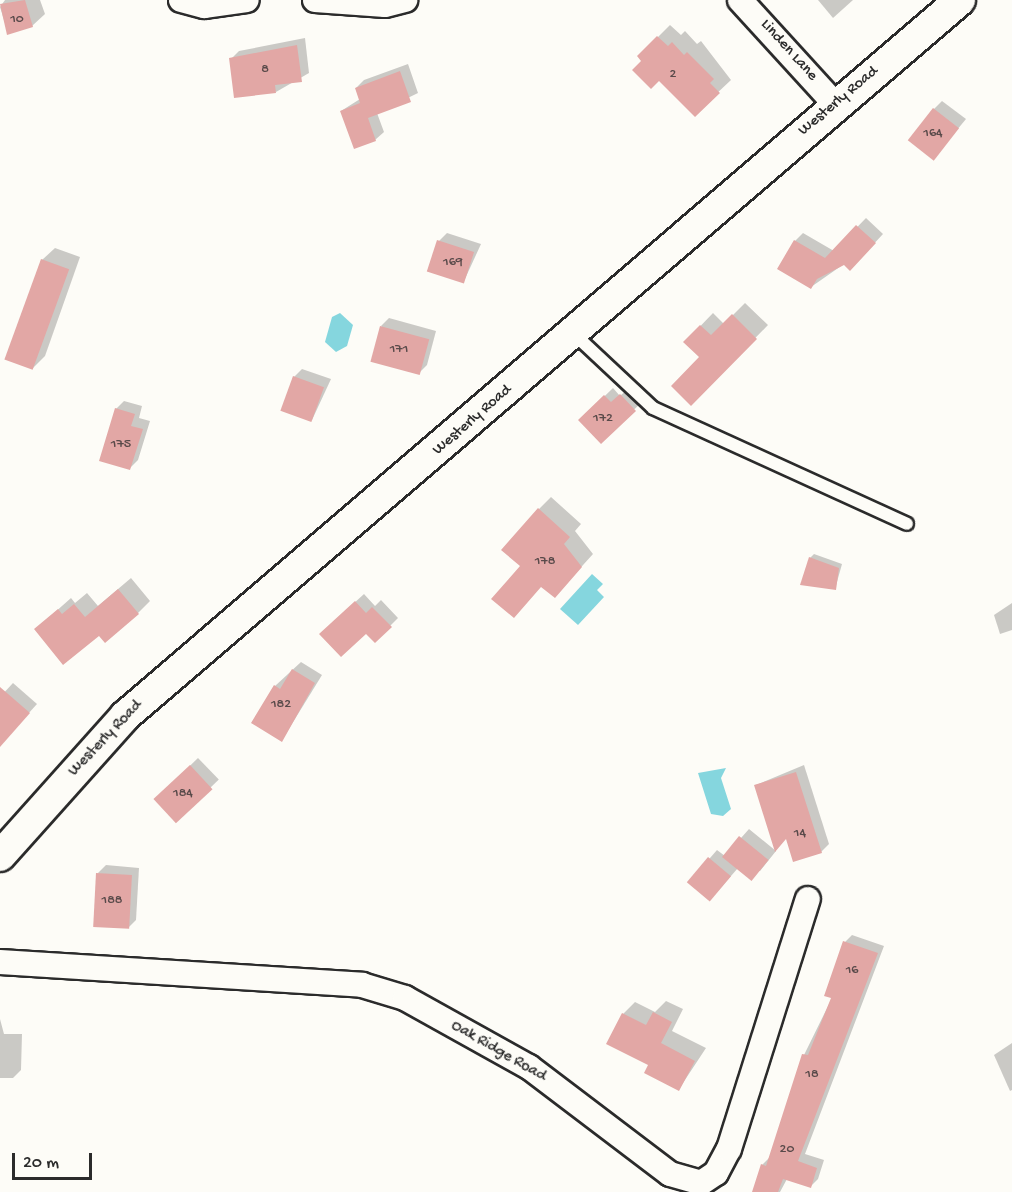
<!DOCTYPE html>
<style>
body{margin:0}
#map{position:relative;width:1012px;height:1192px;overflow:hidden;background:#fdfcf7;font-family:"Gochi Hand",sans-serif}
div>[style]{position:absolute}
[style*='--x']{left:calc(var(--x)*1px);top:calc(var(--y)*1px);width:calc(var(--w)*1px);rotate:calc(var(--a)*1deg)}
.water>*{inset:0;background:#85d6de}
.shadow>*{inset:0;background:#0003;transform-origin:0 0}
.building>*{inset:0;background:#e2a7a5;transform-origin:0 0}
.roads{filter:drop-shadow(2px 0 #2b2b2b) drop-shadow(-2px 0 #2b2b2b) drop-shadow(0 2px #2b2b2b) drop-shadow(0 -2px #2b2b2b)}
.service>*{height:12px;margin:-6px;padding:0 6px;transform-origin:6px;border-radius:6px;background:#fdfcf7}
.minor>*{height:24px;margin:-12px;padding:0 12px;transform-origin:12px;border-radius:12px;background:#fdfcf7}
.tertiary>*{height:30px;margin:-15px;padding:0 15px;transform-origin:15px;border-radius:15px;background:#fdfcf7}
span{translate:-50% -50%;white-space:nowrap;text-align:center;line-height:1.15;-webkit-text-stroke:5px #fdfcf7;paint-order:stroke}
.number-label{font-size:14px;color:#594a4a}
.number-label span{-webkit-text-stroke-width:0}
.street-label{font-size:16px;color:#2b2b2b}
.scale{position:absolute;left:12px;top:1153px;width:80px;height:27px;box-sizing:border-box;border:3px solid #2b2b2b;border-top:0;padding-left:8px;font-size:18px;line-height:21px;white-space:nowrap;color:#2b2b2b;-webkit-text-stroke:4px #fdfcf7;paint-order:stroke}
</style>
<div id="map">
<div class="water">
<div style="clip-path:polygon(340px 313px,353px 325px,347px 346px,336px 352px,325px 342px,332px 317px)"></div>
<div style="clip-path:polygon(592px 574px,603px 584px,597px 590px,604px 597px,578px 625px,560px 609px)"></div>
<div style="clip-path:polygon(726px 768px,721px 778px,731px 809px,723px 816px,711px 814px,698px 773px)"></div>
</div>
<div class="shadow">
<div style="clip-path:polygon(5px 0,40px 0,45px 14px,32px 26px,8px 33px,0 7px)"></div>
<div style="clip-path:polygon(818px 0,853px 0,833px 18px)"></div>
<div style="clip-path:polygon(670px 25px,681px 35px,685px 31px,697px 44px,701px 41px,731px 80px,695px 114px,639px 56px)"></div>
<div style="clip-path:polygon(305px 38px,309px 73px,276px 92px,231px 59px,239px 51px)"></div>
<div style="clip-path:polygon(408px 64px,418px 93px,377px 113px,384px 132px,375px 140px,341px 111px,360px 99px,356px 88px,364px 80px)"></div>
<div style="clip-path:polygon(942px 101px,966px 119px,934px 158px,934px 109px)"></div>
<div style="clip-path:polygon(866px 218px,883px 234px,858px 261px,844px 264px,811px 287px,795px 241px,803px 233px,834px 251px)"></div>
<div style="clip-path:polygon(447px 233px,481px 244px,464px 281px,439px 241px)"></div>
<div style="clip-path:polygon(55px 248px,80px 257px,45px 356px,33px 368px,42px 260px)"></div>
<div style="clip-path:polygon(745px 303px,768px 325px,691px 404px,701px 357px,685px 342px,713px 313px,724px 324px)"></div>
<div style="clip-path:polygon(389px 318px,436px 331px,427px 365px,419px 373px,381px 326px)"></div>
<div style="clip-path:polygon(302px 369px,331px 379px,312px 420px,294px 377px)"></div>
<div style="clip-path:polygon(613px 388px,620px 396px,629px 388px,642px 402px,601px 441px,580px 420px)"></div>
<div style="clip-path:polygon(124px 401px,142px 406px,139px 418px,150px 421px,138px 460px,130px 468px,116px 409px)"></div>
<div style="clip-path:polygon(551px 497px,581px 524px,575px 531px,593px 554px,555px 596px,522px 566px,539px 509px)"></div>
<div style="clip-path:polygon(814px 554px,842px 564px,835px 589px,810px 558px)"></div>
<div style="clip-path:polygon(131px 578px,150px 601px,138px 613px,99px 633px,36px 629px,71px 598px,75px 603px,87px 593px,98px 606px)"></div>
<div style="clip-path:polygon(364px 594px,375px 606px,381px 600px,398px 618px,375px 641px,366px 632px,329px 626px)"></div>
<div style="clip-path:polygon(1012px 603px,1012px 630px,1000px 634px,994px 615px)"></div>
<div style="clip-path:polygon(301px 662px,322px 675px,282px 740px,275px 686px)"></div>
<div style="clip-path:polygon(13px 683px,37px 704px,0 745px,0 697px)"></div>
<div style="left:198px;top:758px;width:30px;height:59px;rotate:46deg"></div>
<div style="clip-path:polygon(804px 765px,829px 844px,821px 852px,787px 838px,756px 785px)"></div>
<div style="clip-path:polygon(749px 829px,776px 851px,760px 871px,738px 868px,717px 892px,689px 882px,717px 850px,725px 856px)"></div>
<div style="clip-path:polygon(106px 865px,139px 868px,136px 920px,128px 928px,98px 873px)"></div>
<div style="clip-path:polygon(852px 935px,884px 946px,805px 1154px,824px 1160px,818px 1179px,810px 1187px,787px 1179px,780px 1192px,764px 1192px,762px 1165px,770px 1157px,804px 1055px,832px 998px,845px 942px)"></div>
<div style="clip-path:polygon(666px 1001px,683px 1009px,672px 1031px,706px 1048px,679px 1089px,650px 1064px,623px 1014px,635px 1002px,655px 1012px)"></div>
<div style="clip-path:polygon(0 1019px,4px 1034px,22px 1034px,21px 1070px,13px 1078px,0 1078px)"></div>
<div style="clip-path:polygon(1012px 1043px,1012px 1090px,1010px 1091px,994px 1055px)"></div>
</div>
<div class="building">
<div style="clip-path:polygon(25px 0,33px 27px,7px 35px,0 4px)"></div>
<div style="clip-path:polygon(657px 36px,668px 46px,672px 42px,684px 55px,687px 52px,714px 79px,710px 83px,720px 93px,695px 117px,659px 81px,651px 89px,632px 70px,641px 61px,637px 56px)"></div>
<div style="clip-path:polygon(297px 45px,302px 82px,275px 85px,276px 93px,234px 98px,229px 58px)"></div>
<div style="clip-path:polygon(400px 71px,411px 102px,368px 118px,376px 141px,354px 149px,340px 111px,360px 103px,355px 88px)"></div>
<div style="left:933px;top:108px;width:33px;height:41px;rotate:38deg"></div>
<div style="clip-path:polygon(856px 225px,876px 243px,850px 271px,844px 265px,817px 279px,811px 289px,777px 269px,794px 240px,825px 258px)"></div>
<div style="left:437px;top:240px;width:39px;height:33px;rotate:18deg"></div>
<div style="left:41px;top:259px;width:30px;height:107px;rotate:20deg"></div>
<div style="clip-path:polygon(732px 314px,757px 339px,691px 406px,671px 386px,699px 357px,683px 342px,700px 325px,711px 335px)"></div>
<div style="left:380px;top:326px;width:51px;height:37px;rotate:15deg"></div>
<div style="left:293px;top:376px;width:33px;height:37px;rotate:20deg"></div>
<div style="clip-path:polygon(620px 394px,636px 411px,601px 444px,578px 420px,604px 395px,611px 402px)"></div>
<div style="clip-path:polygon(115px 408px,135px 414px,131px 426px,143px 429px,130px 470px,99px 461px)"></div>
<div style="clip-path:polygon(538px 508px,570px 537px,564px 544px,582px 567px,555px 598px,541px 587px,514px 618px,491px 599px,520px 566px,501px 550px)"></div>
<div style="clip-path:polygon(809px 557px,839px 568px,836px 590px,800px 585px)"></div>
<div style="clip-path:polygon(118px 589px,139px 614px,105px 643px,99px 636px,63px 665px,34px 629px,58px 609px,62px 614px,74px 604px,85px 617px)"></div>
<div style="clip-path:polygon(355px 601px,366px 613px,372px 607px,392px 627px,375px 643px,366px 634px,341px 657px,319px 634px)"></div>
<div style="clip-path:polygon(292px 669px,315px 683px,282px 742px,251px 723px,274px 685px,280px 689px)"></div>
<div style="clip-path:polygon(0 687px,30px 713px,0 747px)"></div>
<div style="left:190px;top:765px;width:33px;height:50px;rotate:47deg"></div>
<div style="clip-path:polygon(796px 772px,822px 853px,793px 862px,786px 839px,775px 852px,754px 785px)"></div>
<div style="left:739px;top:836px;width:38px;height:27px;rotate:39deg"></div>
<div style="left:708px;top:857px;width:30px;height:33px;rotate:40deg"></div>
<div style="left:96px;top:873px;width:36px;height:54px;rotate:3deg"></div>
<div style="clip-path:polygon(843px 941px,878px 953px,798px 1161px,817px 1168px,811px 1188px,783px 1179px,778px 1192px,752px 1192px,761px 1164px,766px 1166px,802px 1054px,808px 1055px,831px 998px,824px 996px)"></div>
<div style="clip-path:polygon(653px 1012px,672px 1022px,661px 1043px,695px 1061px,679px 1091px,644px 1073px,648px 1065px,606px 1044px,622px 1013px,646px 1025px)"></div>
</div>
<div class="roads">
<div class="service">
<div style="--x:574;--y:334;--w:108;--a:43.1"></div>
<div style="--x:653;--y:408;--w:279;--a:24.5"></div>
</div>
<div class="minor">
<div style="--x:181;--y:0;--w:24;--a:15"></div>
<div style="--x:204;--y:6;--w:43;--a:-7.9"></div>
<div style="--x:315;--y:0;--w:70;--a:4.1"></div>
<div style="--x:385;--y:5;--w:21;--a:-14"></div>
<div style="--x:740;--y:0;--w:141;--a:47.6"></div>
<div style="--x:0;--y:962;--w:363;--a:3.6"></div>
<div style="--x:362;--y:985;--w:45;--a:16.8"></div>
<div style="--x:405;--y:998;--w:142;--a:29.1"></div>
<div style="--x:529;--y:1067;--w:177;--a:37.2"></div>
<div style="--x:670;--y:1174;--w:32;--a:16"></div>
<div style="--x:701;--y:1183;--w:18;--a:-34"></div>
<div style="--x:716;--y:1173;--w:27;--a:-62"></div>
<div style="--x:729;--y:1149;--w:262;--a:-72.5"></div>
</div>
<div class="tertiary">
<div style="--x:0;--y:856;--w:188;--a:-48.2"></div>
<div style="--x:125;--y:716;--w:1100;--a:-40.61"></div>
</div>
</div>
<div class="number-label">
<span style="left:17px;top:20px">10</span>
<span style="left:265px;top:70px">8</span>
<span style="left:673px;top:75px">2</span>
<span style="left:933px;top:134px">164</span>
<span style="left:453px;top:263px">169</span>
<span style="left:399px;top:350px">171</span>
<span style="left:603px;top:419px">172</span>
<span style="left:121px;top:445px">175</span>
<span style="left:545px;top:562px">178</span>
<span style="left:281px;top:705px">182</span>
<span style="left:183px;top:794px">184</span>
<span style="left:800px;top:834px">14</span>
<span style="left:112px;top:901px">188</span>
<span style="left:852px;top:971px">16</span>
<span style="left:812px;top:1075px">18</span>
<span style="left:787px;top:1150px">20</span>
</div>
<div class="street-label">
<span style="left:788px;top:51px;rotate:48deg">Linden Lane</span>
<span style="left:839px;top:102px;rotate:-40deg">Westerly Road</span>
<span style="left:473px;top:421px;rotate:-41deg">Westerly Road</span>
<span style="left:106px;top:739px;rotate:-46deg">Westerly Road</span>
<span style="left:498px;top:1052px;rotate:30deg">Oak Ridge Road</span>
</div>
<div class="scale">20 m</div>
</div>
